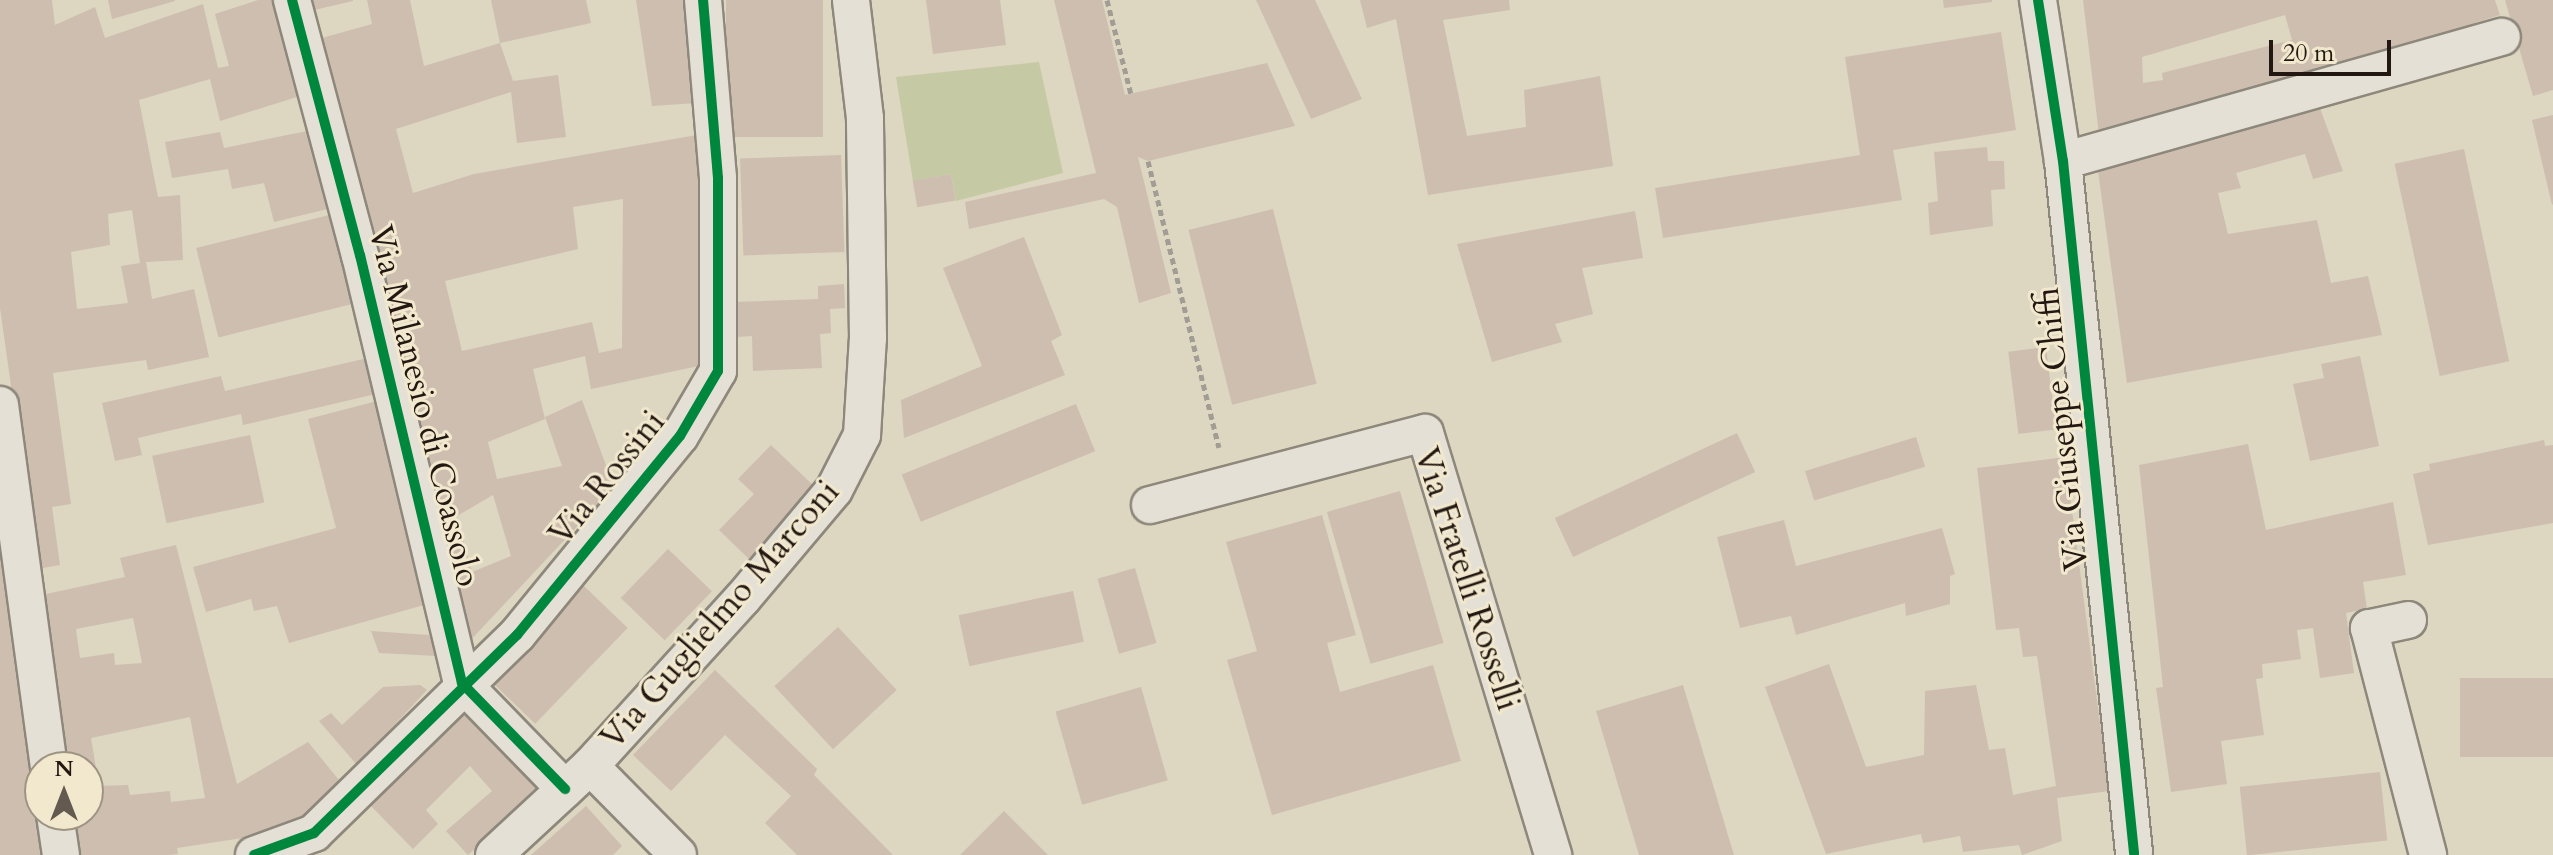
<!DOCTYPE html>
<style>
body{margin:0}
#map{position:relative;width:2553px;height:855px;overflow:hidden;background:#ddd6c0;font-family:Cardo,serif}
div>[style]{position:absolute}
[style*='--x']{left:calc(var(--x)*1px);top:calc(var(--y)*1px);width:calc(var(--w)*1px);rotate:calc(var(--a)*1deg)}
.green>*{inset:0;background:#c6caa4}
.building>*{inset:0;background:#cebeb0;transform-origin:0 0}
.path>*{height:5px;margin-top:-2.5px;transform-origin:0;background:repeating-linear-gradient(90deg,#a19c94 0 6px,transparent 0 10px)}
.roads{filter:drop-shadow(2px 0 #8d887b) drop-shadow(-2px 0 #8d887b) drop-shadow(0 2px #8d887b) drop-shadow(0 -2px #8d887b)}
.minor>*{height:36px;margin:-18px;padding:0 18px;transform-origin:18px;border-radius:18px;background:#e5e0d5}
.cycleway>*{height:10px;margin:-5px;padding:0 5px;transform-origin:5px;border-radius:5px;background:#00873e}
span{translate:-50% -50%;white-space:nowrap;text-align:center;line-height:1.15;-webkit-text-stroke:6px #f1e8ce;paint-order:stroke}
.street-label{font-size:34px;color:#231712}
.north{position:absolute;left:24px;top:751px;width:80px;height:80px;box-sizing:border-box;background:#f1e8ce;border:2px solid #9f9483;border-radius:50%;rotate:0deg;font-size:22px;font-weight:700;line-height:32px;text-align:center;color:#231712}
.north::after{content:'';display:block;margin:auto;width:28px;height:36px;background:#645a4f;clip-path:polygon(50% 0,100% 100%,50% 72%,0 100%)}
.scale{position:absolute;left:2269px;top:40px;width:122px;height:36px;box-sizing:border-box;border:4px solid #231712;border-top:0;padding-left:10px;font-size:24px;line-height:28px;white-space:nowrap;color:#231712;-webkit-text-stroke:6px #f1e8ce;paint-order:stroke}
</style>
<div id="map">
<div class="green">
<div style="clip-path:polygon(1039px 62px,1063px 173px,956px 201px,951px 174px,913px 181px,896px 77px)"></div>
</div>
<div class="building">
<div style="clip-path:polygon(evenodd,0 0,52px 0,55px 25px,95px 7px,105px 38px,203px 4px,218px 68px,229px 66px,215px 14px,258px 0,282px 0,300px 96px,220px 121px,210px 79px,139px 100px,158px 197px,180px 195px,183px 260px,146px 262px,152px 299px,194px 289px,209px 357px,148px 370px,146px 360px,53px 373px,71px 504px,52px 507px,60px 565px,37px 569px,0 308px,0 0,132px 210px,140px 263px,121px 266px,128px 303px,77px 309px,71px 252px,110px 245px,108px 214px,132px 210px)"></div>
<div style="clip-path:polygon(108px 0,175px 0,175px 1px,112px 19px)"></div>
<div style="clip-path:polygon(307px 0,353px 0,353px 1px,310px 11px)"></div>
<div style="clip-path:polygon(evenodd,367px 0,410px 0,424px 66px,500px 43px,513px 81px,558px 75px,566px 137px,517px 143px,511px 92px,396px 129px,413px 193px,474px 174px,697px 135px,703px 365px,591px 389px,585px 356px,533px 369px,545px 419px,488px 442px,497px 479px,562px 466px,545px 417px,582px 400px,614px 487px,467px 644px,322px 38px,372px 24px,367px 0,623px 199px,622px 348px,599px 353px,592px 322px,462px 351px,445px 281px,578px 249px,573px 207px,623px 199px,367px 0,493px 495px,511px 556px,472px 572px,457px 516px,493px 495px)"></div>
<div style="clip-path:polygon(491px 0,586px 0,591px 23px,500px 43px)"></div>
<div style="clip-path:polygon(636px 0,686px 0,697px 103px,652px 106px)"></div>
<div style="left:726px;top:0;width:97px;height:137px"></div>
<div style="clip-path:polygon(926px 0,1000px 0,1006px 45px,933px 54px)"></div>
<div style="clip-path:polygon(1054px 0,1102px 0,1125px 95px,1267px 63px,1295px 126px,1148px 161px,1138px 157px,1171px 293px,1139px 303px,1117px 207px,1104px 199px,969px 229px,965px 202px,1096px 173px)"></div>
<div style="clip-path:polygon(1256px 0,1315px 0,1362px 99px,1311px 119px)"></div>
<div style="clip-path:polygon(1360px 0,1509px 0,1510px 10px,1443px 20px,1467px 136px,1526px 127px,1524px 90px,1600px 76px,1613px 166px,1428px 195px,1396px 19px,1367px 28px)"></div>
<div style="clip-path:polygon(1943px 0,1992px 0,1992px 2px,1944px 8px)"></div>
<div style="clip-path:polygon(evenodd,2083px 0,2495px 0,2500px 15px,2474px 23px,2476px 30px,2100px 143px,2083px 0,2285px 15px,2292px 40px,2162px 73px,2163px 80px,2143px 83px,2142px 57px,2285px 15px)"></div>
<div style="clip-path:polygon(2505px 0,2553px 0,2553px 90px,2533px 96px)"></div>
<div style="clip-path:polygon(2001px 32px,2016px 130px,1893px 150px,1902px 200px,1663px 238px,1655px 188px,1860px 155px,1845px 57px)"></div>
<div style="clip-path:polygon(2317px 100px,2343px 171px,2313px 179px,2305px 154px,2236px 173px,2241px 188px,2218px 193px,2228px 234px,2317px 220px,2331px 283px,2368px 276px,2382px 335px,2127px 383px,2098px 171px)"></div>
<div style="clip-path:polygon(2553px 115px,2553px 204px,2552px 205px,2532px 120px)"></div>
<div style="clip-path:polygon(312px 130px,332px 208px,274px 222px,264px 183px,232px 189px,228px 169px,172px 178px,165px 142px,220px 132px,224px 148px)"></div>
<div style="clip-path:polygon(1987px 147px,1988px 161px,2004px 161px,2005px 189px,1991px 190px,1993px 226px,1930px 235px,1928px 203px,1938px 201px,1934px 152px)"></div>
<div style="left:2464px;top:149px;width:217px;height:71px;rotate:78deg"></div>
<div style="left:841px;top:155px;width:97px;height:101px;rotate:88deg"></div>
<div style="left:951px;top:174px;width:27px;height:39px;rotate:80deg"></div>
<div style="left:1273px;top:209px;width:180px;height:87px;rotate:76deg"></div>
<div style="clip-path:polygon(1635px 211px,1643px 258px,1582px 268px,1593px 314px,1555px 324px,1562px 342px,1492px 362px,1457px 244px)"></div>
<div style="left:333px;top:214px;width:92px;height:141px;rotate:76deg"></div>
<div style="clip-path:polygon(1024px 237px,1062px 335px,1051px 341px,1065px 375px,904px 438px,901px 400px,982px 366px,943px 268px)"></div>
<div style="clip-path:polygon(844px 284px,845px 308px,830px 309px,831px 333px,820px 334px,822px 368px,753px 371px,752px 336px,737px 337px,735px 302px,818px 299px,818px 286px)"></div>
<div style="left:2046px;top:347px;width:83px;height:38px;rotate:83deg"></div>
<div style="clip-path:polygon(2360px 356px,2379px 446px,2310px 461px,2293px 384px,2324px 378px,2321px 364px)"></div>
<div style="clip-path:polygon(372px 357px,380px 393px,243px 425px,241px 414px,138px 438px,142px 455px,115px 461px,102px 403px,221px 376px,225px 391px)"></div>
<div style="clip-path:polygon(381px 400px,431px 603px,289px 643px,277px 606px,254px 611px,251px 599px,206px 612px,193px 567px,336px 528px,308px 419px)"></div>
<div style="left:1076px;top:404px;width:51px;height:188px;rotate:68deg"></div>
<div style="left:1737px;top:433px;width:43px;height:201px;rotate:65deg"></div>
<div style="left:250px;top:435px;width:69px;height:100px;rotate:78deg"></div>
<div style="left:1916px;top:437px;width:31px;height:116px;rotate:73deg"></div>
<div style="clip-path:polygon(2544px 440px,2545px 446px,2553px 445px,2553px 523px,2428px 545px,2413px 474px,2430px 470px,2429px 464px)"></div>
<div style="clip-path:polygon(2248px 444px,2266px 530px,2393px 502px,2406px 575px,2363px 582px,2367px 609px,2346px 613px,2354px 673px,2320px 678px,2313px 628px,2297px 630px,2301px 659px,2262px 664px,2263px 678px,2256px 679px,2264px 735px,2221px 741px,2227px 784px,2171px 792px,2156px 688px,2163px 687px,2139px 465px)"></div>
<div style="clip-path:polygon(771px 445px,817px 489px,750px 560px,719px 530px,754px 494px,738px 479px)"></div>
<div style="clip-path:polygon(2065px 457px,2109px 791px,2057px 798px,2062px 841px,2022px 855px,2019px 845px,1963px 852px,1960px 836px,1923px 843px,1921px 834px,1826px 854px,1765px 687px,1829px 664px,1866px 767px,1924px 755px,1925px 691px,1976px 685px,1989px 750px,2005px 748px,2013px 795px,2056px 786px,2037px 656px,2023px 657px,2019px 628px,1996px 630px,1977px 468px)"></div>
<div style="left:1400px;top:491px;width:158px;height:76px;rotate:74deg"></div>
<div style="clip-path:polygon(0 500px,29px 698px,48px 855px,0 855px)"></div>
<div style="clip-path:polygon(1322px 515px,1356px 635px,1327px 643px,1340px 692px,1433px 665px,1461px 761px,1272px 815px,1227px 660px,1257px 651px,1226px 542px)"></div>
<div style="clip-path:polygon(1784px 520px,1796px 566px,1942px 528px,1955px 574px,1950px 576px,1950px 604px,1906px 616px,1905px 603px,1796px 635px,1791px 616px,1740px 628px,1717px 537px)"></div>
<div style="clip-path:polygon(evenodd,176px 545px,237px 784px,308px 742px,343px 785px,288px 831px,177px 848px,178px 854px,170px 855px,75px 855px,69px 815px,88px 815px,88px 767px,62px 767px,37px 596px,125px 577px,120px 558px,176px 545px,133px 618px,142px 663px,115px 665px,114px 653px,80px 658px,76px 629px,133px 618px,176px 545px,190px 717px,205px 798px,171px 802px,170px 791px,130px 795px,128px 785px,99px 786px,91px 738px,190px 717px)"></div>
<div style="left:668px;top:549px;width:61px;height:68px;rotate:44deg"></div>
<div style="left:1135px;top:568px;width:78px;height:39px;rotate:74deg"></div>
<div style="left:583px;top:585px;width:62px;height:133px;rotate:44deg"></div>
<div style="left:1073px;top:591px;width:52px;height:117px;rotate:78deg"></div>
<div style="left:838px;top:627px;width:86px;height:87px;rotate:47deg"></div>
<div style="clip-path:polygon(371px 631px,429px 635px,437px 656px,379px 653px)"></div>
<div style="clip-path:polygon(715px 670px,817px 769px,814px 775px,893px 855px,797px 855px,765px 823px,791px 796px,725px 735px,671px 791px,633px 755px)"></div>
<div style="left:2553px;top:678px;width:79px;height:93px;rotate:90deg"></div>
<div style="clip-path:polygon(420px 685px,427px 690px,357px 765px,319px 721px,331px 713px,342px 725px,383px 687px)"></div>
<div style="clip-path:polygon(1683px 685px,1734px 855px,1639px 855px,1596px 711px)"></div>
<div style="left:1141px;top:687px;width:97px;height:89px;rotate:74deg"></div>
<div style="clip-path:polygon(472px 702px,547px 785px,468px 855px,446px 831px,492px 791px,470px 766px,426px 810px,438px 824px,413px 849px,369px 804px)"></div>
<div style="left:2380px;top:772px;width:69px;height:141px;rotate:84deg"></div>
<div style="clip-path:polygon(586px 806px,622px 846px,613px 855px,531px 855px)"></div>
<div style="clip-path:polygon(1004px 811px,1048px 855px,960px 855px)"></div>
</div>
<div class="path">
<div style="--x:1107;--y:0;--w:97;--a:75.7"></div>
<div style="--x:1148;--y:161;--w:295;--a:76.1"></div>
</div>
<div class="roads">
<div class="minor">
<div style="--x:292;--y:0;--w:264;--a:75.1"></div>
<div style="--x:360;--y:255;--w:440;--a:76.6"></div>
<div style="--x:462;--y:683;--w:148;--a:45.8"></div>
<div style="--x:2038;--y:0;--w:163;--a:81.2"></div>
<div style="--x:2063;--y:161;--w:696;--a:84.14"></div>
<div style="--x:2063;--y:161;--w:456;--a:-15.8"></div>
<div style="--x:0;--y:405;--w:365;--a:82.3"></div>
<div style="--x:1150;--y:505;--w:284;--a:-14.7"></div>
<div style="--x:1425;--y:433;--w:441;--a:73.1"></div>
<div style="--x:2408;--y:620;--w:40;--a:168"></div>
<div style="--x:2369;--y:628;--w:235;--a:75.4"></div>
<div style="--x:590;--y:766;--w:125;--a:45.3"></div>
<div style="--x:55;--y:815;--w:40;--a:81.5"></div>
<div style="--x:254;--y:855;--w:64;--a:-20.1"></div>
<div style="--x:314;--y:833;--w:284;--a:-44.3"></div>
<div style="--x:517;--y:635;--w:257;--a:-50.7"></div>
<div style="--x:680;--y:436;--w:75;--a:-59.7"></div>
<div style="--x:718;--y:371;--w:193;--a:-90"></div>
<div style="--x:718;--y:178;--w:179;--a:-94.8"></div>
<div style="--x:494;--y:855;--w:131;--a:-42.8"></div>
<div style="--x:590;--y:766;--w:227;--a:-47.7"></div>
<div style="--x:743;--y:598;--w:141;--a:-49.9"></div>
<div style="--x:834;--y:490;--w:62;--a:-63"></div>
<div style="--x:862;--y:435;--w:97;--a:-86.5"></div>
<div style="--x:868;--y:338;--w:220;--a:-90.8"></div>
<div style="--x:865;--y:118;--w:119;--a:-96.8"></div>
</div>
</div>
<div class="cycleway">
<div style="--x:292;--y:0;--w:264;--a:75.1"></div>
<div style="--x:360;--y:255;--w:440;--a:76.6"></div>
<div style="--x:462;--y:683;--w:148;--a:45.8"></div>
<div style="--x:2038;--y:0;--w:163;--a:81.2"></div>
<div style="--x:2063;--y:161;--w:696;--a:84.14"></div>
<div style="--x:254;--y:855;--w:64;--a:-20.1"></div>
<div style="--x:314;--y:833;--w:284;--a:-44.3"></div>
<div style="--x:517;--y:635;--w:257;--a:-50.7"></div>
<div style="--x:680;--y:436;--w:75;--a:-59.7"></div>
<div style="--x:718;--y:371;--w:193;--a:-90"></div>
<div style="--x:718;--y:178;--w:179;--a:-94.8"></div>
</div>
<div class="street-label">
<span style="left:424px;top:406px;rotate:76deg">Via Milanesio di Coassolo</span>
<span style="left:2062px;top:429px;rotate:-96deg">Via Giuseppe Chiffi</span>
<span style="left:607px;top:478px;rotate:-51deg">Via Rossini</span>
<span style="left:1467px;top:579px;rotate:72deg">Via Fratelli Rosselli</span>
<span style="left:720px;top:615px;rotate:-49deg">Via Guglielmo Marconi</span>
</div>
<div class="north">N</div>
<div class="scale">20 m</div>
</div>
